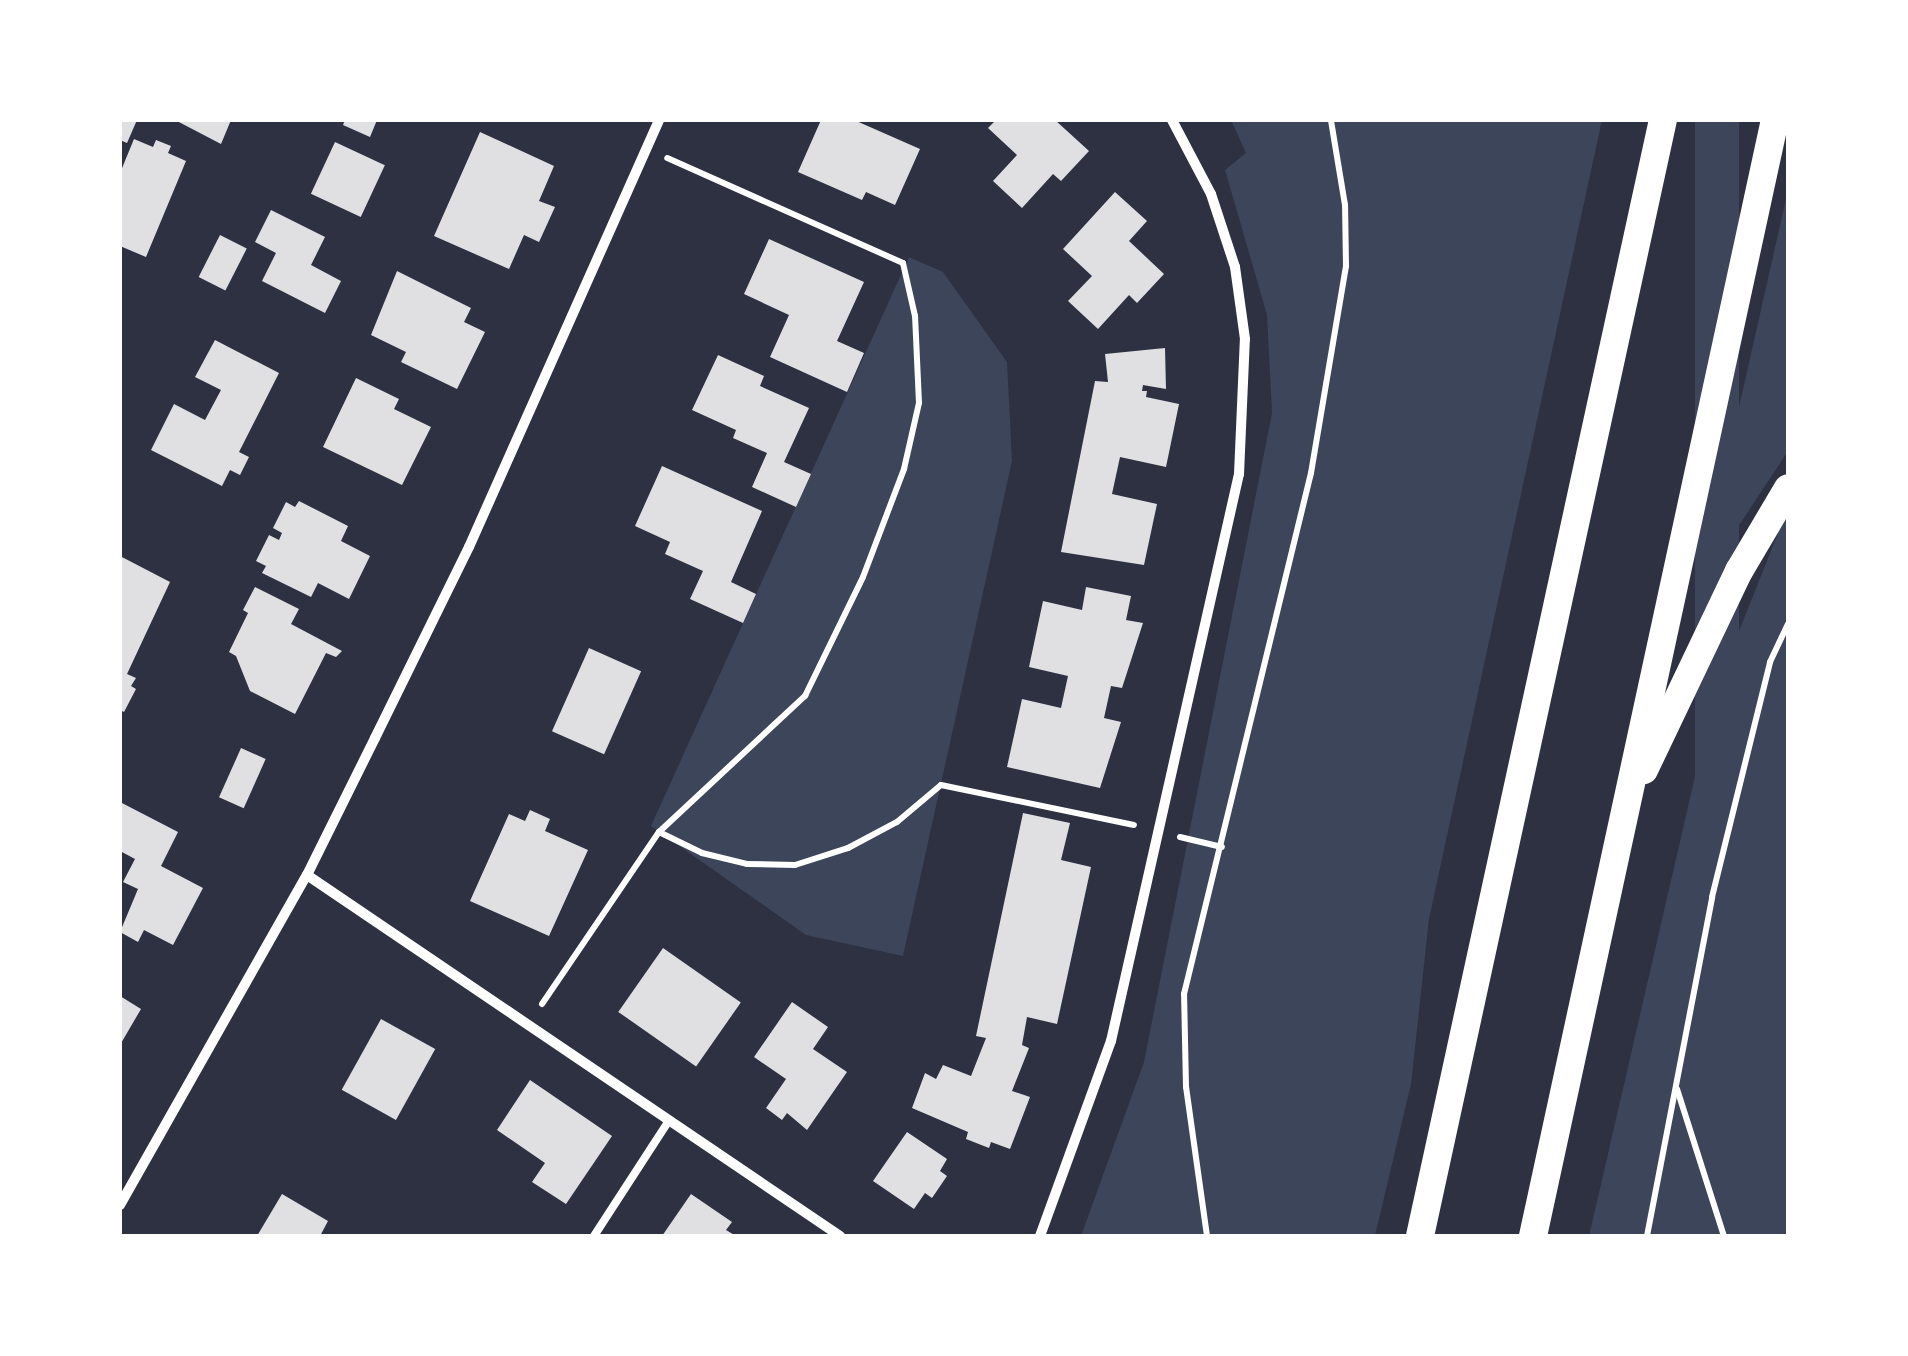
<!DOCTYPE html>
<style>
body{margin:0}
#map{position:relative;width:1908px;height:1356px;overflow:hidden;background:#2d3142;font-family:"Noto Sans",sans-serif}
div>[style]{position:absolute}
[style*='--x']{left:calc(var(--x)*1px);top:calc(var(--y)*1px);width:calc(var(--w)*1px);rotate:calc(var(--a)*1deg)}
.green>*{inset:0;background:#3c4559;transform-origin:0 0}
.building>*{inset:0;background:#e0e0e3;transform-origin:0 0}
.path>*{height:6px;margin:-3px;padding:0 3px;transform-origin:3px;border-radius:3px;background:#fff}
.service>*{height:8px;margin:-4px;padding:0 4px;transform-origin:4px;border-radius:4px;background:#fff}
.minor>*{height:10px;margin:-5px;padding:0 5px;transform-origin:5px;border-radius:5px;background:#fff}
.trunk>*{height:28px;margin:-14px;padding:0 14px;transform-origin:14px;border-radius:14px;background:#fff}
span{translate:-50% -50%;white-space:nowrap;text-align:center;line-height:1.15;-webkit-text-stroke:9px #fff;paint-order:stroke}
.frame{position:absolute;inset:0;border:122px solid #fff;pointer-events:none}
</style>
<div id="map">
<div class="green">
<div style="clip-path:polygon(1231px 120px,1602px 120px,1429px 919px,1411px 1084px,1375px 1236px,1081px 1236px,1144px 1062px,1272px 413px,1267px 315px,1225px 170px,1246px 153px)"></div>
<div style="left:1695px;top:120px;width:44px;height:1142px"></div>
<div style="clip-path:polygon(1788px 190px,1788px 451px,1740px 524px,1713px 522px)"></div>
<div style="clip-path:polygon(909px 257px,943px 272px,1007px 362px,1012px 461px,903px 956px,806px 935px,651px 826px)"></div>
<div style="clip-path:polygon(1788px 508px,1788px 1236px,1589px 1236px,1714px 694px)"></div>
</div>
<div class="building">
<div style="clip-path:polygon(120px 120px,137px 120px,127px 143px,120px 140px)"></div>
<div style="clip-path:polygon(175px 120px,231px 120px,221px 144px)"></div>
<div style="clip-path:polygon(345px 120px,377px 120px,370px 137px,343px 125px)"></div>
<div style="clip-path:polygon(821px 120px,854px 120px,920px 149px,895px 205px,866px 192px,862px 200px,798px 172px)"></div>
<div style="clip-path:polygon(996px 120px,1055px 120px,1089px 151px,1061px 181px,1053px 174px,1022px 208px,993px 181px,1017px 155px,988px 128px)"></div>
<div style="clip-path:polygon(480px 132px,554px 166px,539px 201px,555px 207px,539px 242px,524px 235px,509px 269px,434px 236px)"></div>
<div style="clip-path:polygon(134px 139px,153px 147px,156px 140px,171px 146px,168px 153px,186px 161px,146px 257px,120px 246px,120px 173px)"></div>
<div style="left:335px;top:142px;width:55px;height:57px;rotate:25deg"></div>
<div style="clip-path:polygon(1115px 192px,1147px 221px,1129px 241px,1164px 274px,1137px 303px,1129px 295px,1098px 329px,1068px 301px,1092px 276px,1063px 249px)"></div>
<div style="clip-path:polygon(271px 210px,325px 237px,311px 265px,341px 281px,325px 313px,262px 281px,276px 253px,255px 242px)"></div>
<div style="left:220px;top:235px;width:30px;height:47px;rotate:27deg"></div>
<div style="clip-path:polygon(769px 239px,864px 282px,837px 341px,864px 353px,847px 392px,770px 357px,789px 315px,744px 294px)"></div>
<div style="clip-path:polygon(397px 271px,471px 308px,464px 322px,485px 332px,457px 389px,401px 362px,406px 352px,371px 335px)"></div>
<div style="clip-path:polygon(215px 340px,279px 373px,239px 452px,249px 457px,240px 475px,230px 470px,222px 486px,151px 450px,174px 404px,205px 420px,221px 390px,195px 377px)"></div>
<div style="clip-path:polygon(1165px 348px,1166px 389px,1143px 385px,1142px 391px,1147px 391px,1146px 397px,1179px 404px,1166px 467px,1120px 457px,1112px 494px,1157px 504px,1144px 565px,1061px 552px,1095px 381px,1108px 382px,1105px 354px)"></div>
<div style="clip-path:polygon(718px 355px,764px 376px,760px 386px,809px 408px,784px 462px,811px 474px,796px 507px,752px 487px,767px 453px,733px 438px,736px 430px,692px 410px)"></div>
<div style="clip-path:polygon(356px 378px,399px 399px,394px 409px,431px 427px,402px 485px,323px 447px)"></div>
<div style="clip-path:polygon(662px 466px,762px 511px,731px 582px,756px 594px,743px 623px,690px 599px,703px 571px,665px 554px,670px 542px,635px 526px)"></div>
<div style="clip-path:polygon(299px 501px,348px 526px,341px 541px,370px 556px,349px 599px,318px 583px,311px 597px,262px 573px,266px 566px,256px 561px,269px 535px,279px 540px,282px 533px,273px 528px,286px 502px,295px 507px)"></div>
<div style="clip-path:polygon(120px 556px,170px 582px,127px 674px,136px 678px,131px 686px,136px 689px,124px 712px,120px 710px)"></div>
<div style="clip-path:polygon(255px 587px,299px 609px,291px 624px,342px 651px,336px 657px,326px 653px,295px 714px,250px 691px,236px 656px,229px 652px,248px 613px,243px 610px)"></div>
<div style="clip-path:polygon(1086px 587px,1131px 596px,1126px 620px,1143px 623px,1122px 688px,1111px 686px,1104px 718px,1121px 722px,1100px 788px,1007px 767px,1022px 699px,1061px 708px,1068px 676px,1029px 667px,1043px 601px,1082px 610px)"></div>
<div style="left:589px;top:648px;width:57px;height:91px;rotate:24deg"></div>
<div style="left:241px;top:748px;width:27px;height:54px;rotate:24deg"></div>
<div style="clip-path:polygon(120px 802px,178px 832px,161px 866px,203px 888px,173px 945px,144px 930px,138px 942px,120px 932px,138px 889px,123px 882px,135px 859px,120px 851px)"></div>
<div style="clip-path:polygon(530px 810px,550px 819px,545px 831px,588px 850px,549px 936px,470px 901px,509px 814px,525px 821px)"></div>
<div style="clip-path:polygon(1023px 813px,1070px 823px,1061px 860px,1091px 867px,1057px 1024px,1027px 1017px,1022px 1045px,1029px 1048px,1012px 1091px,1030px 1097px,1010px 1149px,991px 1142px,989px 1148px,966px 1139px,968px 1132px,912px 1108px,925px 1073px,936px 1079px,943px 1065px,971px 1076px,986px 1038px,976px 1036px)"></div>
<div style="left:663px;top:948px;width:95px;height:78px;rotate:35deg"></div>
<div style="clip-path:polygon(120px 996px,141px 1009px,120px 1045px)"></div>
<div style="clip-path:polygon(792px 1002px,828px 1027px,813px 1049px,847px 1072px,807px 1130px,787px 1113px,782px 1120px,766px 1108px,786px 1079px,754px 1057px)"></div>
<div style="left:381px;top:1019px;width:62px;height:81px;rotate:29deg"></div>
<div style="clip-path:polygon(530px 1080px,612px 1136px,566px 1204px,532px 1182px,545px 1163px,497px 1130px)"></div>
<div style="clip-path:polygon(907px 1132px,947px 1159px,940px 1171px,947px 1176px,932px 1198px,925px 1193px,914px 1209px,873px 1181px)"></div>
<div style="clip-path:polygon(282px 1194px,328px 1221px,320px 1236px,257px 1236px)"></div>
<div style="clip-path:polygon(691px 1194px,732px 1222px,726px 1230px,736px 1236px,662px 1236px)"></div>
</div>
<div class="path">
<div style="--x:659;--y:832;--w:48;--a:26"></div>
<div style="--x:702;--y:853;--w:46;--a:13.7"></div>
<div style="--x:747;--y:864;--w:48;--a:1.2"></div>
<div style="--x:795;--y:865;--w:56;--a:-17.8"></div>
<div style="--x:848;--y:848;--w:55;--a:-28"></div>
<div style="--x:897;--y:822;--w:57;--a:-40.1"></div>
<div style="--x:941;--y:785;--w:197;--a:11.7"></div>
<div style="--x:1180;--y:837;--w:43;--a:13.4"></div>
<div style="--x:542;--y:1004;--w:208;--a:-55.8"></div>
<div style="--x:659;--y:832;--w:200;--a:-43"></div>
<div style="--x:805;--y:696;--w:132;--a:-64"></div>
<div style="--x:863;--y:577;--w:116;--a:-69.2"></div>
<div style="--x:904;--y:469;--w:68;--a:-77.2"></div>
<div style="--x:919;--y:403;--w:87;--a:-92.6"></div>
<div style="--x:915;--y:316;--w:54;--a:-102.8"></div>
<div style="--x:903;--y:263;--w:258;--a:-156"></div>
<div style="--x:1677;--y:1089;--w:154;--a:72.3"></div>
<div style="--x:1207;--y:1236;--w:150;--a:-98"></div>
<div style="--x:1186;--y:1087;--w:93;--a:-91.2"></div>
<div style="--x:1184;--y:994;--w:536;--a:-76.3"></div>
<div style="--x:1311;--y:473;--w:210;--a:-80.4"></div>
<div style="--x:1346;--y:266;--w:61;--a:-90.9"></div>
<div style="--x:1345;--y:205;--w:86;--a:-99.4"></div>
<div style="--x:1647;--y:1236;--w:345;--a:-79.1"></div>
<div style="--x:1712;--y:897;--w:242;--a:-76.1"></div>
<div style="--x:1770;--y:662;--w:42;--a:-64.7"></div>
</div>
<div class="service">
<div style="--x:594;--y:1236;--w:136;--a:-57"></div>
</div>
<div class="minor">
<div style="--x:307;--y:875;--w:644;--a:34.11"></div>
<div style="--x:120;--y:1205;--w:379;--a:-60.5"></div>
<div style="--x:307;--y:875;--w:153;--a:-63.6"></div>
<div style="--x:375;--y:738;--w:213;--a:-63.8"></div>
<div style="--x:469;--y:547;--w:467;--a:-66"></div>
<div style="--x:1040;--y:1236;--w:208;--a:-70"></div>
<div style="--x:1111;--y:1041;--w:581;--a:-77.28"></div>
<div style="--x:1239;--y:474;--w:135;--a:-87.5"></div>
<div style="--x:1245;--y:339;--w:73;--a:-97.9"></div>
<div style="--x:1235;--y:267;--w:77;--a:-108.2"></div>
<div style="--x:1211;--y:194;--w:84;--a:-117.8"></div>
</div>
<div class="trunk">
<div style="--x:1644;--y:770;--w:221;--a:-64.5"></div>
<div style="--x:1739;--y:571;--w:96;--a:-59.4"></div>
<div style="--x:1420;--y:1236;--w:1142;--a:-77.72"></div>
<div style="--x:1533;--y:1236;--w:1142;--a:-77.77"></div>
</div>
<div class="frame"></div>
</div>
